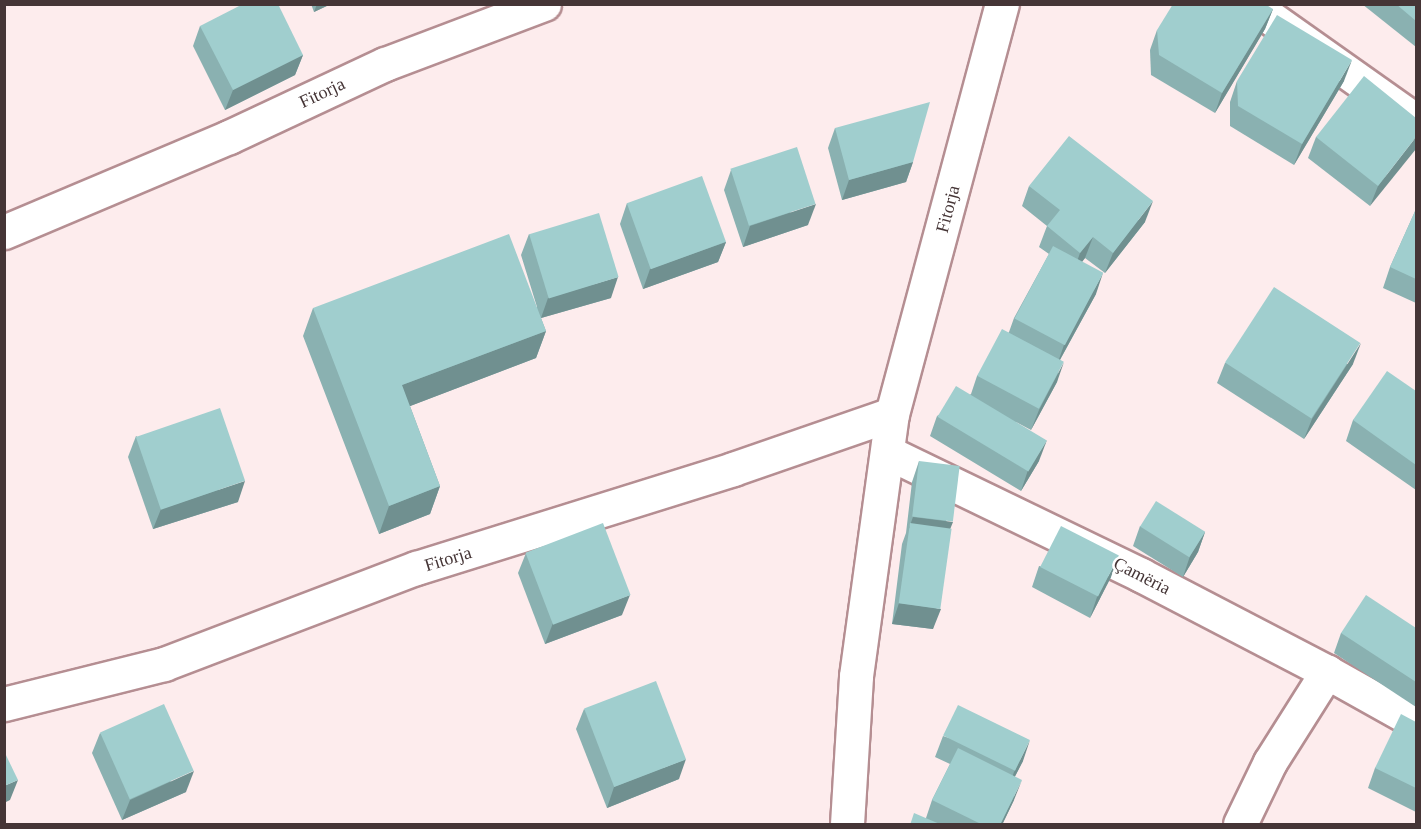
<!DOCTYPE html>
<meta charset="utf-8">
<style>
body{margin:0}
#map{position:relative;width:1421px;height:829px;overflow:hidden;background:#fdeced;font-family:Georgia,serif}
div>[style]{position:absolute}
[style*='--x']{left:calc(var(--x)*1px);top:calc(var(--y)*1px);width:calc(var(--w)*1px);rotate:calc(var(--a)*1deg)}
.roads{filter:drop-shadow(2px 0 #b58e92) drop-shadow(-2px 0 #b58e92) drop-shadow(0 2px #b58e92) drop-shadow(0 -2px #b58e92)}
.minor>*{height:33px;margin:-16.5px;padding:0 16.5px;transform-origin:16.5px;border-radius:16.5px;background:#fff}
.wall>*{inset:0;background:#8ab1b1}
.shaded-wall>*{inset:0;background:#709090}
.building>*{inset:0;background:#a0cece;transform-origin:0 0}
span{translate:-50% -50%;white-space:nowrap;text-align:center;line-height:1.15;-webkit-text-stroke:5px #fff;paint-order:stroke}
.street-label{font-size:18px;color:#453536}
.frame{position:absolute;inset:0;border:6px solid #453536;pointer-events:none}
</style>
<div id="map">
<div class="roads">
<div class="minor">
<div style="--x:1251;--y:4;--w:202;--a:35.3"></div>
<div style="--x:4;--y:232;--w:244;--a:-22.9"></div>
<div style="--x:229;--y:137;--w:172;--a:-25.1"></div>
<div style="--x:385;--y:64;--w:170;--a:-20.7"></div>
<div style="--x:889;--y:453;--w:280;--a:25.8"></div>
<div style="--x:1141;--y:575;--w:210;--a:27.5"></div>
<div style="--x:4;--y:704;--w:165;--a:-14"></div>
<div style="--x:164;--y:664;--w:270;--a:-20.9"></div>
<div style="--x:416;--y:568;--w:332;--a:-17.3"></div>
<div style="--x:733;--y:469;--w:168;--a:-19.1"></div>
<div style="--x:847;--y:824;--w:148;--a:-86.5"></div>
<div style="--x:856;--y:676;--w:264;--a:-82.2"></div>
<div style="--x:892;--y:414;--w:424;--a:-75"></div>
<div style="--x:1240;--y:824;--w:69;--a:-64.2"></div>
<div style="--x:1270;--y:762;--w:107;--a:-57.7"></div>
<div style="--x:1327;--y:672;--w:102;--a:29.3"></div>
</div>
</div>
<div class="wall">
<div style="clip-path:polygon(311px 4px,331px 4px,314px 12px)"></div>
<div style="clip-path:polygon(1362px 4px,1416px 4px,1416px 47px)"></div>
<div style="clip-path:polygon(1273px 9px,1265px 29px,1215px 113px,1151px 75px,1150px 50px,1157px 30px)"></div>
<div style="clip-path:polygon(200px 26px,303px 55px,295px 75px,225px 110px,193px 46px)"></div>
<div style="clip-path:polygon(1237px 81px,1344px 81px,1294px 165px,1230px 126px,1230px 102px)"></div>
<div style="clip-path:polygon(1416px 118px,1370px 206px,1308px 158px,1316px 137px)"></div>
<div style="clip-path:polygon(835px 128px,913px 162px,906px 182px,842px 200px,828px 148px)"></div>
<div style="clip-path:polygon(731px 170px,808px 225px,743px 247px,724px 190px)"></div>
<div style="clip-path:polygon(1029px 186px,1145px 222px,1105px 273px,1085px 258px,1082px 262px,1096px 294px,1060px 360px,1057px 382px,1031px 430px,1016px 422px,1039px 461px,1021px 491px,930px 436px,937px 416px,971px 394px,977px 376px,1009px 332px,1014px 318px,1049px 254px,1039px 247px,1047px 226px,1022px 206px)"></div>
<div style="clip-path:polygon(627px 203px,726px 242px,718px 262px,643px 289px,620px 224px)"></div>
<div style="clip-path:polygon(1416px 209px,1416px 303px,1383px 288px,1390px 267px)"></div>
<div style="clip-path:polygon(529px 234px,611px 298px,541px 318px,546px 331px,536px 358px,410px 406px,440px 486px,430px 514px,379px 534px,303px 336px,313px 308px,537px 307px,521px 255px)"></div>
<div style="clip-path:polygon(1225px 363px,1353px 364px,1304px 439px,1217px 383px)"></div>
<div style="clip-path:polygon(1416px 391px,1416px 490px,1346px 441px,1353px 420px)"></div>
<div style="clip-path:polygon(136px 436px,238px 502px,153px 529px,128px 457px)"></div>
<div style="clip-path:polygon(919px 461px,950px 529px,933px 629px,892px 624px,902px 544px,906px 533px,912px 482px)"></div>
<div style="clip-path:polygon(1140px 526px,1205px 532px,1198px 552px,1183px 577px,1133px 546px)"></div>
<div style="clip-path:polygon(526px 553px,622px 615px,545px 644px,518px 573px)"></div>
<div style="clip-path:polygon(1039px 566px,1111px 577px,1090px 618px,1032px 587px)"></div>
<div style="clip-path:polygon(1416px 628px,1416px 707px,1334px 653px,1341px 633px)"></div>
<div style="clip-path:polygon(584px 709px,679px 779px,607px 808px,576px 729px)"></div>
<div style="clip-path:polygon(1416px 722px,1416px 812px,1368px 788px,1375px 768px)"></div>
<div style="clip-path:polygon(100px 733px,186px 792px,122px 820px,92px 753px)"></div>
<div style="clip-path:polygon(943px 736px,1023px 761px,1015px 776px,1014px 800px,1002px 825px,910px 825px,926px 818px,932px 800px,950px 764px,935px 757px)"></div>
</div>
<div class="shaded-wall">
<div style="clip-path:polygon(317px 4px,331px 4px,314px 12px)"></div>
<div style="clip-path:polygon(1273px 9px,1265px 29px,1215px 113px,1222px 93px)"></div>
<div style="clip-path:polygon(303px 55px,295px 75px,225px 110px,233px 90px)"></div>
<div style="clip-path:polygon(1352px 60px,1344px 81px,1294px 165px,1302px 144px)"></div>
<div style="clip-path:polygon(1416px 137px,1416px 149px,1370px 206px,1378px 186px)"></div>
<div style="clip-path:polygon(913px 162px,906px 182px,842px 200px,849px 180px)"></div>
<div style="clip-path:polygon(1153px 201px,1145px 222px,1105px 273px,1113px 253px)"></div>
<div style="clip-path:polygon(816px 204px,808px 225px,743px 247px,750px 226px)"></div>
<div style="clip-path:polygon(1093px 237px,1085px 258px,1073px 273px,1080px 253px)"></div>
<div style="clip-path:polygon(726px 242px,718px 262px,643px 289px,650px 269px)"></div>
<div style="clip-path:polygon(1103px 273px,1096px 294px,1057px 365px,1064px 345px)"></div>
<div style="clip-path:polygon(618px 277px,611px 298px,541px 318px,548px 298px)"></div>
<div style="clip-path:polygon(546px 331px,536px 358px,392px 413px,402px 385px)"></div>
<div style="clip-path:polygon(1361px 343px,1353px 364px,1304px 439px,1312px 419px)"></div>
<div style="clip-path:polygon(1064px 362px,1057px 382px,1031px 430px,1039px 410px)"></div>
<div style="clip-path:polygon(1047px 440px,1039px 461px,1021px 491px,1028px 470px)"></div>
<div style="clip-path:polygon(245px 481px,238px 502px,153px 529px,161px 509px)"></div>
<div style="clip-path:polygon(440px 486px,430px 514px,379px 534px,389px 506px)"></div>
<div style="clip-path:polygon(913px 517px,953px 522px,945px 542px,909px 528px)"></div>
<div style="clip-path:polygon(1205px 532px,1198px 552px,1183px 577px,1190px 556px)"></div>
<div style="clip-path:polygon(1119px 556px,1111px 577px,1090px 618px,1097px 597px)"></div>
<div style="clip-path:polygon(630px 595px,622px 615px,545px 644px,553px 623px)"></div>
<div style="clip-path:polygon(899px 603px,941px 609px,933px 629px,892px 624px)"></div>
<div style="clip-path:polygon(1030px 740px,1023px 761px,1007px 792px,1014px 772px)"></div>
<div style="clip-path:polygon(686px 759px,679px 779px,607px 808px,614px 787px)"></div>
<div style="clip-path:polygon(194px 771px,186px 792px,122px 820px,130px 800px)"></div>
<div style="clip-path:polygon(18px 780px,10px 800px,4px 803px,4px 786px)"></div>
<div style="clip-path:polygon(1022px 780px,1014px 800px,1002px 825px,1000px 825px)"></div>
</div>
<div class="building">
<div style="clip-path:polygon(243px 4px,278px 4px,303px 55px,233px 90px,200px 26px)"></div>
<div style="clip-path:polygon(1173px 4px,1265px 4px,1273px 9px,1222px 93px,1159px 55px,1157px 30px)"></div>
<div style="clip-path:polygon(1396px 4px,1416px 4px,1416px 21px)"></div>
<div style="clip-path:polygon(1277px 15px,1352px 60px,1302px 144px,1238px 106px,1237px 81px)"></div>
<div style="clip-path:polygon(1364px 76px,1416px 118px,1416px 137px,1378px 186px,1316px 137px)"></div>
<div style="clip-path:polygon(930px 102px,913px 162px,849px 180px,835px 128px)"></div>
<div style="clip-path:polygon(1069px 136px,1153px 201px,1113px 253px,1093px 237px,1080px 253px,1047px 226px,1060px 210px,1029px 186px)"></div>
<div style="left:797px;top:147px;width:60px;height:70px;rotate:72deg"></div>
<div style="left:702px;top:176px;width:70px;height:80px;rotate:70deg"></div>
<div style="clip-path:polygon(1416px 209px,1416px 279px,1390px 267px)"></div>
<div style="left:599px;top:213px;width:67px;height:73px;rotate:73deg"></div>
<div style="clip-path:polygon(509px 234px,546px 331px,402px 385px,440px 486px,389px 506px,313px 308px)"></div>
<div style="left:1053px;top:246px;width:57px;height:82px;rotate:28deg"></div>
<div style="left:1274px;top:287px;width:103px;height:90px;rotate:33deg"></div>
<div style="left:1002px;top:329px;width:70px;height:53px;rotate:28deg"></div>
<div style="clip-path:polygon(1387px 371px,1416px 391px,1416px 465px,1353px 420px)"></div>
<div style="left:956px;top:386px;width:106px;height:36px;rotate:31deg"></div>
<div style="left:220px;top:408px;width:77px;height:89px;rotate:71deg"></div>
<div style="left:919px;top:461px;width:41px;height:56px;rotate:7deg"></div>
<div style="left:1156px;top:501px;width:58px;height:30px;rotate:32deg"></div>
<div style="left:603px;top:523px;width:77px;height:83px;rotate:69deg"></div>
<div style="left:910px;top:523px;width:42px;height:81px;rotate:8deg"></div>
<div style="left:1061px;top:526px;width:65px;height:46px;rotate:27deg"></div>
<div style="clip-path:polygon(1366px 595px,1416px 628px,1416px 682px,1341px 633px)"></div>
<div style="left:656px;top:681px;width:84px;height:77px;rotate:69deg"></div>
<div style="left:164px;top:704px;width:73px;height:70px;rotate:66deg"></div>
<div style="left:958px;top:705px;width:80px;height:34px;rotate:26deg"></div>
<div style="clip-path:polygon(1401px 714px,1416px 722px,1416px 788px,1375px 768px)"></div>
<div style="clip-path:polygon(958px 748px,1022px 780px,1000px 825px,983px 825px,932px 800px)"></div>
<div style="clip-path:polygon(4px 751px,18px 780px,4px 786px)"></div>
<div style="clip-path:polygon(914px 813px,942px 825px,910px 825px)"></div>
</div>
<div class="street-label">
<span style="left:322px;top:93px;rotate:-25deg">Fitorja</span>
<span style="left:948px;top:209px;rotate:-75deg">Fitorja</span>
<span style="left:448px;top:559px;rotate:-17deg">Fitorja</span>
<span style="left:1142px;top:576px;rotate:27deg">Çamëria</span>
</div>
<div class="frame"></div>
</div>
